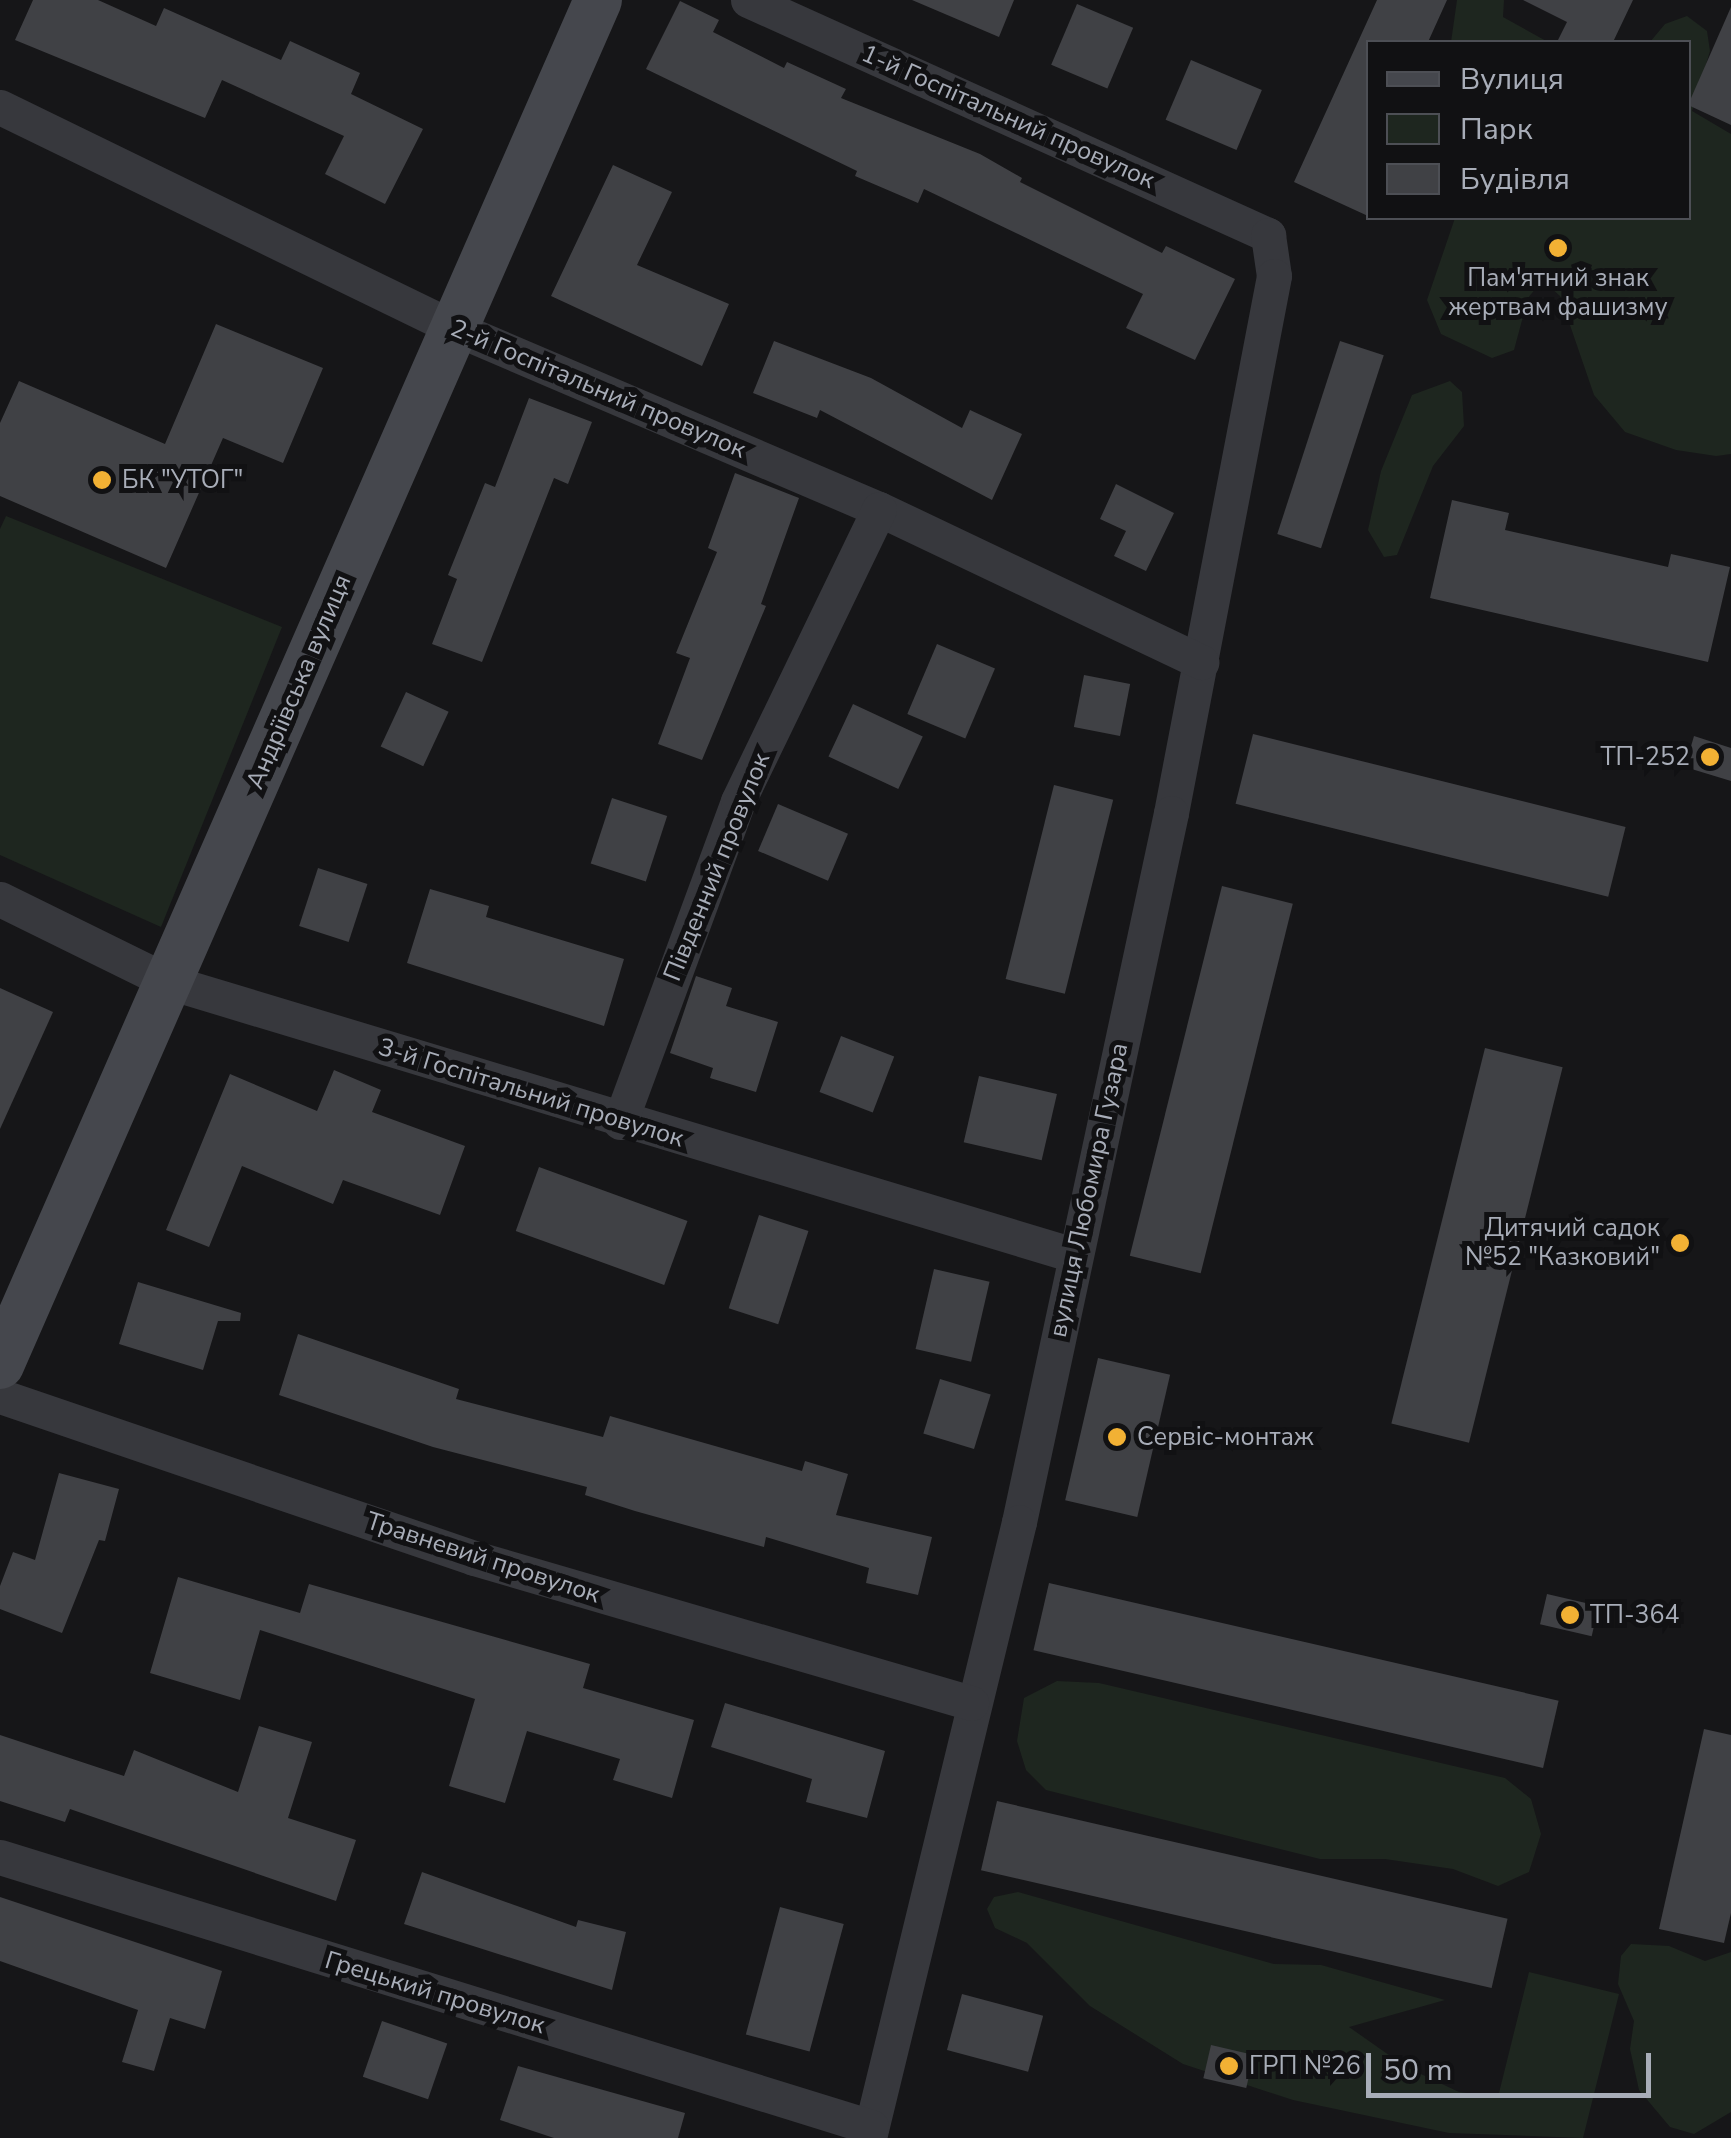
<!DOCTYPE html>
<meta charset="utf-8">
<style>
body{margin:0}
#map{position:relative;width:1731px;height:2138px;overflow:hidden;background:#161618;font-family:"Nunito Sans",sans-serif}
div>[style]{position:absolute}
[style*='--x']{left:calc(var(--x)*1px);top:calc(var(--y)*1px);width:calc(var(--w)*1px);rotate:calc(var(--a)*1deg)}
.green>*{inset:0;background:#1e261f}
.building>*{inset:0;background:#404145;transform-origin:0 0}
.street>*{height:35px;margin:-17.5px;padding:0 17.5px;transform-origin:17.5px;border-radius:17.5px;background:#37383d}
.secondary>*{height:48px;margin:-24px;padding:0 24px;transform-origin:24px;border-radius:24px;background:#45474d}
.dots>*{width:28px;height:28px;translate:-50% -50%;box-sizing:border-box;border:5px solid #111113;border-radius:50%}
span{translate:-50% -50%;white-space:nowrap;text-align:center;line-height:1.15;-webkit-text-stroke:10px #111113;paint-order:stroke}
.street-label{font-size:25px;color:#a8adb8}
.poi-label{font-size:25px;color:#a8adb8}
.left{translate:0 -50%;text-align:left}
.right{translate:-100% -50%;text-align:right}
.legend{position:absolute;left:1366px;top:40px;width:325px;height:180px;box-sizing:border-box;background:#111113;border:2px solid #4d4f55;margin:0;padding:12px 18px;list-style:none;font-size:30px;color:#a8adb8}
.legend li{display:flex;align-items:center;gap:20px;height:50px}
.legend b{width:50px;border:2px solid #4d4f55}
.scale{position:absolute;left:1366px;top:2053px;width:285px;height:45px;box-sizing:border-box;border:5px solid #a8adb8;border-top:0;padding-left:12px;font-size:30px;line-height:35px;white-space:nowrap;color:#a8adb8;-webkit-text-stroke:8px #111113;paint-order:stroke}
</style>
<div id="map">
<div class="green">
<div style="clip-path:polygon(1457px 0,1504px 0,1503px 17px,1548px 42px,1451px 42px)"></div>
<div style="clip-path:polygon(1687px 16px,1707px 31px,1710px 51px,1692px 111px,1731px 134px,1731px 454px,1716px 456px,1676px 450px,1625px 432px,1594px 395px,1560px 296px,1551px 288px,1536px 288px,1528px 298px,1514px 350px,1492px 358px,1441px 334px,1427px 300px,1455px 218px,1688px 218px,1688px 42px,1650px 42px,1665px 24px)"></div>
<div style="clip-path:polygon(1450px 381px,1462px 392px,1464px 426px,1433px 466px,1397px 555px,1384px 557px,1368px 530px,1381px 471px,1412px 395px)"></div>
<div style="clip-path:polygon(6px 516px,282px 627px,161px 927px,0 855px,0 529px)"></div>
<div style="clip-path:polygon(1057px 1681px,1099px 1683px,1505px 1778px,1531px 1799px,1541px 1834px,1529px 1872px,1498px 1886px,1453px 1869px,1385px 1859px,1320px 1859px,1046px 1790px,1026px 1770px,1017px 1741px,1024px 1698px)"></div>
<div style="clip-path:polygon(1018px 1892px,1274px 1964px,1321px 1965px,1445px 2000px,1349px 2027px,1406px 2067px,1459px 2092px,1498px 2097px,1529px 1972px,1619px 1994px,1583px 2138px,1449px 2133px,1293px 2100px,1183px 2064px,1090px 2006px,1027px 1943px,995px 1928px,987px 1909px,994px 1897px)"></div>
<div style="clip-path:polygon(1631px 1944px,1669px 1946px,1705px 1961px,1731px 1952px,1731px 2112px,1694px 2134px,1670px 2127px,1639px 2090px,1630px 2049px,1634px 2021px,1618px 1984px,1621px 1956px)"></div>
</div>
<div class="building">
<div style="clip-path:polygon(33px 0,98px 0,156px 26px,164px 8px,281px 60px,290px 41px,360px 73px,351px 94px,423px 129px,385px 204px,325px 174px,344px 136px,222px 80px,205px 118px,15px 40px)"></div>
<div style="clip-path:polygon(912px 0,1014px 0,999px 37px)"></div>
<div style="clip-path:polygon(1377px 0,1447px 0,1428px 42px,1368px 42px,1368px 216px,1294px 182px)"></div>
<div style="clip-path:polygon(1523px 0,1633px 0,1613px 42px,1557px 42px,1567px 22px)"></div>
<div style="clip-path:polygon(680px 1px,719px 20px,713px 32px,784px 68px,787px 62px,846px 89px,841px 98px,980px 154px,1022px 178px,1020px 182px,1162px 253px,1166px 246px,1235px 279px,1195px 360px,1126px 328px,1143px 294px,924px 189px,918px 203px,855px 176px,857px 171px,646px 69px)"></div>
<div style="left:1077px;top:4px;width:61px;height:66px;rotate:23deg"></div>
<div style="clip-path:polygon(1731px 7px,1731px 125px,1688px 105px)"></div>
<div style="left:1191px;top:60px;width:77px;height:65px;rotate:23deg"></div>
<div style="clip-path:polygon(613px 165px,672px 192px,637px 265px,729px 304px,702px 366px,551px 296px)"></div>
<div style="clip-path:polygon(216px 324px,323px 368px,283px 463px,223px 438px,166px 568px,0 496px,0 423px,19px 381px,165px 444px)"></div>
<div style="clip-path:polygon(774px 341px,871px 378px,962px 428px,970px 410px,1022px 434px,992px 500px,820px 410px,817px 418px,753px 393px)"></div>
<div style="left:1340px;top:341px;width:46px;height:203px;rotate:18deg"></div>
<div style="clip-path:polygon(529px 398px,592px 422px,568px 484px,554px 478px,482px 662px,432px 644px,457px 579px,448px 575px,485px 483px,495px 487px)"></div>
<div style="clip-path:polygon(735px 473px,799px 498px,761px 604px,766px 606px,702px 760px,658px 744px,690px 658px,676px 653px,717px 552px,708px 548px)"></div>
<div style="clip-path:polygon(1116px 484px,1174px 513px,1146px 571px,1114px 556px,1126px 531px,1100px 519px)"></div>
<div style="clip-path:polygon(1452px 500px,1509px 513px,1505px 530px,1668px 567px,1671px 554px,1730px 567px,1708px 662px,1430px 598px)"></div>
<div style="left:937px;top:644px;width:63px;height:76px;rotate:23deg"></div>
<div style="left:1084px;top:675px;width:47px;height:53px;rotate:11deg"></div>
<div style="left:406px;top:692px;width:47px;height:60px;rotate:25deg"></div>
<div style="left:853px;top:704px;width:77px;height:58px;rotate:25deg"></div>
<div style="left:1253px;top:734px;width:384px;height:72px;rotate:14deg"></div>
<div style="clip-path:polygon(1694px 736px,1731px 748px,1731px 781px,1685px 767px)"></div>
<div style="left:1054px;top:785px;width:61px;height:200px;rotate:14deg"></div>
<div style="left:612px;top:798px;width:58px;height:69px;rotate:18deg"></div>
<div style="left:778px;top:804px;width:76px;height:51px;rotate:23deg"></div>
<div style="left:318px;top:868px;width:52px;height:61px;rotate:18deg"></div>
<div style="left:1222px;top:886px;width:73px;height:381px;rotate:14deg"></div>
<div style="clip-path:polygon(430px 889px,489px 906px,486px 917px,624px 959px,604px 1026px,407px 963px)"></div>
<div style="clip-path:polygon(696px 976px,732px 988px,726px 1006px,778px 1022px,756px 1092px,710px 1078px,713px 1068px,670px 1053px)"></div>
<div style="clip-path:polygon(0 988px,53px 1012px,0 1129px)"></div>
<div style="left:841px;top:1036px;width:57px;height:60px;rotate:21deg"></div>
<div style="left:1485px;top:1048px;width:80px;height:387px;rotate:14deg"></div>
<div style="clip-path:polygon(334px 1070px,381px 1090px,372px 1112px,465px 1146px,440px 1215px,343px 1180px,333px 1204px,242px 1166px,209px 1247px,166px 1230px,230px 1074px,317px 1111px)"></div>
<div style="left:979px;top:1076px;width:80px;height:68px;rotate:13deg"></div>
<div style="left:539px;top:1167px;width:158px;height:68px;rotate:20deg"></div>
<div style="left:759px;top:1215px;width:52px;height:98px;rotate:18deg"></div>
<div style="left:934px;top:1269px;width:57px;height:82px;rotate:13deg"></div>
<div style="clip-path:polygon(138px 1282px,241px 1313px,240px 1321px,218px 1321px,203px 1370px,119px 1344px)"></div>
<div style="clip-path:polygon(298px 1334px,459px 1389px,456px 1399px,603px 1437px,610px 1416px,802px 1471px,805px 1461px,848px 1474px,836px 1515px,932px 1537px,918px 1595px,866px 1583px,869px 1568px,766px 1537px,764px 1547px,635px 1511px,585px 1495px,587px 1487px,433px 1447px,279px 1395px)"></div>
<div style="left:1098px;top:1358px;width:74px;height:146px;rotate:13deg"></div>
<div style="left:940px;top:1379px;width:53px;height:57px;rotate:17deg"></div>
<div style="clip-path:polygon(59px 1473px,119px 1489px,105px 1541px,99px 1540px,62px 1633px,0 1609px,0 1586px,13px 1552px,35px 1560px)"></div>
<div style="clip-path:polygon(178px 1577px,300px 1613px,309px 1584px,590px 1664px,583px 1688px,694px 1720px,672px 1798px,613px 1780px,620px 1759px,527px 1731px,505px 1803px,449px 1786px,475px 1699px,260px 1630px,240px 1700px,150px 1673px)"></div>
<div style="left:1049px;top:1583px;width:523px;height:69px;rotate:13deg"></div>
<div style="left:1547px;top:1594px;width:53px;height:31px;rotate:13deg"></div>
<div style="clip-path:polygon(725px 1703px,885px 1751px,867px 1818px,806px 1802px,812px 1779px,711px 1747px)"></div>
<div style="clip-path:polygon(259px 1726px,312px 1742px,288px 1818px,356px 1840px,336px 1901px,70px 1809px,65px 1822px,0 1801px,0 1735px,124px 1776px,134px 1750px,238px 1792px)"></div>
<div style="clip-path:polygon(1704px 1729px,1731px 1735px,1731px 1913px,1724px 1943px,1659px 1929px)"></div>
<div style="left:997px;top:1801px;width:524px;height:71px;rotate:13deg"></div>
<div style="clip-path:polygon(422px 1872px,576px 1927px,578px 1920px,626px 1932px,612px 1990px,404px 1924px)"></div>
<div style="clip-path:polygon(0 1897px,222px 1971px,205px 2029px,170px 2018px,154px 2071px,122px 2062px,138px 2010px,0 1961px)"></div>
<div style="left:780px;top:1907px;width:66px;height:132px;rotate:15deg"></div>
<div style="left:962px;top:1994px;width:84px;height:58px;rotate:15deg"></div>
<div style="left:382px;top:2021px;width:69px;height:59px;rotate:19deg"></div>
<div style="left:1211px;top:2045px;width:44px;height:34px;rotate:13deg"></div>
<div style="clip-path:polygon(518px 2066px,685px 2113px,678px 2138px,554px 2138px,500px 2120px)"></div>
</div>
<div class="street">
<div style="--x:748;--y:0;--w:571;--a:24.32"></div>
<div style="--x:1268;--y:235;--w:41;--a:81.7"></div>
<div style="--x:1274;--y:276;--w:547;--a:100.86"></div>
<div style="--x:1171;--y:813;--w:725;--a:102.1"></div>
<div style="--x:1019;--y:1522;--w:634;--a:103.69"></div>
<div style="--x:0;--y:107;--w:503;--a:25.95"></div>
<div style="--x:452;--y:327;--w:464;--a:23.1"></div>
<div style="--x:879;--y:509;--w:357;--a:25.4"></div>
<div style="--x:0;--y:899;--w:188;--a:26.2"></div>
<div style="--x:169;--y:982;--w:945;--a:16.79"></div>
<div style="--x:620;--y:1122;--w:342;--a:-69.8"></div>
<div style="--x:738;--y:801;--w:324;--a:-64.2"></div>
<div style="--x:0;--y:1396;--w:501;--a:18.87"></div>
<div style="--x:474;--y:1558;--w:518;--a:16.26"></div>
<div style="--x:0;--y:1857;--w:912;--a:17.22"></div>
</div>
<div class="secondary">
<div style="--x:0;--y:1365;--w:1490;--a:-66.34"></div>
</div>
<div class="dots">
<div style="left:1558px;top:248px;background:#f2b134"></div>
<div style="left:102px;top:480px;background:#f2b134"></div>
<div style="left:1710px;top:757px;background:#f2b134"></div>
<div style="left:1680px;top:1243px;background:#f2b134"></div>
<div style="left:1117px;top:1437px;background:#f2b134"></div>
<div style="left:1570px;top:1615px;background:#f2b134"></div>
<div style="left:1229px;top:2066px;background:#f2b134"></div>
</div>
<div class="street-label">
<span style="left:1008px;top:117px;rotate:24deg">1-й Госпітальний провулок</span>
<span style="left:598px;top:389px;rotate:23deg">2-й Госпітальний провулок</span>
<span style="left:299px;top:682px;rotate:-67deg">Андріївська вулиця</span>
<span style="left:717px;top:867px;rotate:-68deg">Південний провулок</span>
<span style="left:531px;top:1093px;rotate:17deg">3-й Госпітальний провулок</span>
<span style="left:1089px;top:1190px;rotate:-78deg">вулиця Любомира Гузара</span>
<span style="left:483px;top:1558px;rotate:18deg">Травневий провулок</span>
<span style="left:435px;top:1993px;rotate:17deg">Грецький провулок</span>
</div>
<div class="poi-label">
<span style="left:1558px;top:293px">Пам'ятний знак<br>жертвам фашизму</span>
<span class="left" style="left:122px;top:480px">БК "УТОГ"</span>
<span class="right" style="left:1690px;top:757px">ТП-252</span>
<span class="right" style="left:1660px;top:1243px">Дитячий садок<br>№52 "Казковий"</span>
<span class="left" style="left:1137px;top:1437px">Сервіс-монтаж</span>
<span class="left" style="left:1590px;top:1615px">ТП-364</span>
<span class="left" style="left:1249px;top:2066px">ГРП №26</span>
</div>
<ul class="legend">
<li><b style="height:12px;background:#45474d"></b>Вулиця</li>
<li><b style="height:28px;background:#1e261f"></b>Парк</li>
<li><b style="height:28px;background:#404145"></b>Будівля</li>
</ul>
<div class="scale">50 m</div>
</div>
